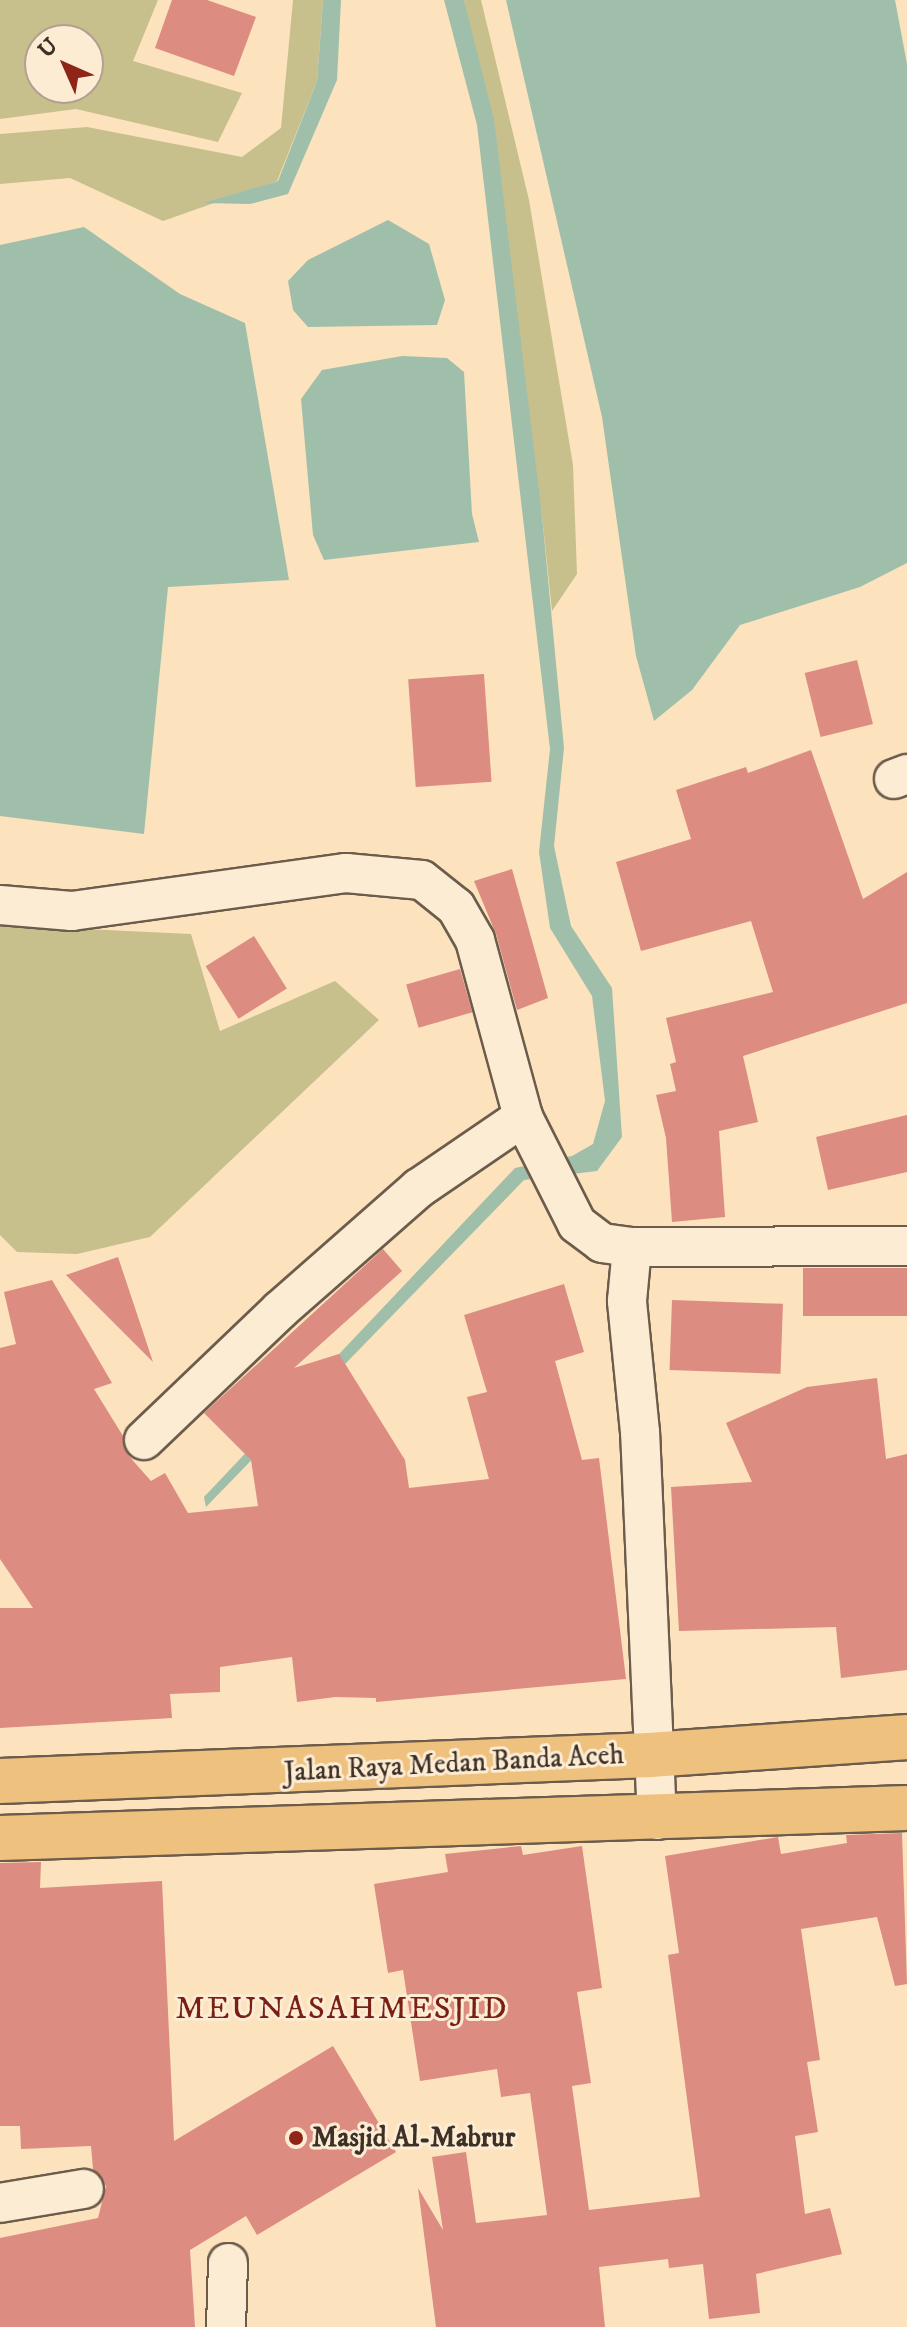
<!DOCTYPE html>
<style>
body{margin:0}
#map{position:relative;width:907px;height:2327px;overflow:hidden;background:#fce2bd;font-family:"IM FELL DW Pica",serif}
div>[style]{position:absolute}
[style*='--x']{left:calc(var(--x)*1px);top:calc(var(--y)*1px);width:calc(var(--w)*1px);rotate:calc(var(--a)*1deg)}
.green>*{inset:0;background:#c7c08c}
.water>*{inset:0;background:#a0bfab}
.building>*{inset:0;background:#dc8c80;transform-origin:0 0}
.roads{filter:drop-shadow(2px 0 #6c5c4c) drop-shadow(-2px 0 #6c5c4c) drop-shadow(0 2px #6c5c4c) drop-shadow(0 -2px #6c5c4c)}
.street>*{height:38px;margin:-19px;padding:0 19px;transform-origin:19px;border-radius:19px;background:#fdecd4}
.highway>*{height:44px;margin:-22px;padding:0 22px;transform-origin:22px;border-radius:22px;background:#eec17e}
.dots>*{width:22px;height:22px;translate:-50% -50%;box-sizing:border-box;border:4px solid #fdecd4;border-radius:50%}
span{translate:-50% -50%;white-space:nowrap;text-align:center;line-height:1.15;-webkit-text-stroke:6px #fdecd4;paint-order:stroke}
.street-label{font-size:28px;color:#3c3027}
.poi-label{font-size:28px;color:#3c3027;font-weight:700}
.left{translate:0 -50%;text-align:left}
.quarter-label{font-size:32px;color:#7a1f14;letter-spacing:2px}
.north{position:absolute;left:24px;top:24px;width:80px;height:80px;box-sizing:border-box;background:#fdecd4;border:2px solid #b0a18f;border-radius:50%;rotate:315deg;font-size:22px;font-weight:700;line-height:32px;text-align:center;color:#3c3027}
.north::after{content:'';display:block;margin:auto;width:28px;height:36px;background:#8f2418;clip-path:polygon(50% 0,100% 100%,50% 72%,0 100%)}
</style>
<div id="map">
<div class="green">
<div style="clip-path:polygon(evenodd,0 0,158px 0,133px 61px,242px 93px,218px 142px,76px 109px,0 119px,0 0,40px 40px,88px 40px,88px 88px,40px 88px,40px 40px)"></div>
<div style="clip-path:polygon(293px 0,323px 0,317px 81px,277px 181px,163px 221px,70px 178px,0 184px,0 134px,87px 127px,242px 157px,281px 128px)"></div>
<div style="clip-path:polygon(464px 0,481px 0,529px 200px,573px 465px,577px 574px,552px 611px,542px 515px)"></div>
<div style="clip-path:polygon(0 925px,191px 934px,220px 1031px,335px 981px,379px 1020px,150px 1237px,77px 1254px,17px 1252px,0 1235px)"></div>
</div>
<div class="water">
<div style="clip-path:polygon(323px 0,341px 0,337px 80px,288px 194px,250px 204px,203px 203px,278px 181px,317px 81px)"></div>
<div style="clip-path:polygon(444px 0,464px 0,494px 119px,542px 515px,564px 748px,554px 846px,571px 926px,612px 988px,622px 1137px,597px 1171px,524px 1180px,206px 1507px,204px 1497px,515px 1168px,572px 1156px,593px 1144px,605px 1101px,592px 996px,550px 928px,539px 852px,550px 749px,477px 125px)"></div>
<div style="clip-path:polygon(506px 0,895px 0,907px 64px,907px 563px,860px 587px,740px 625px,692px 690px,654px 721px,636px 656px,602px 417px)"></div>
<div style="clip-path:polygon(388px 220px,429px 244px,445px 300px,437px 325px,308px 327px,293px 310px,288px 281px,308px 260px)"></div>
<div style="clip-path:polygon(84px 227px,180px 294px,245px 323px,289px 580px,168px 587px,144px 834px,0 816px,0 245px)"></div>
<div style="clip-path:polygon(402px 356px,447px 358px,464px 372px,472px 514px,479px 542px,324px 560px,313px 535px,301px 399px,322px 370px)"></div>
</div>
<div class="building">
<div style="clip-path:polygon(172px 0,207px 0,256px 17px,234px 76px,155px 48px)"></div>
<div style="left:857px;top:660px;width:66px;height:54px;rotate:76deg"></div>
<div style="left:484px;top:674px;width:108px;height:76px;rotate:86deg"></div>
<div style="clip-path:polygon(811px 750px,863px 899px,907px 872px,907px 1003px,743px 1056px,758px 1122px,719px 1131px,725px 1217px,672px 1222px,666px 1138px,656px 1095px,676px 1091px,670px 1064px,676px 1062px,666px 1018px,773px 992px,751px 921px,641px 951px,616px 862px,691px 839px,676px 790px,746px 767px,748px 773px)"></div>
<div style="clip-path:polygon(512px 869px,548px 998px,517px 1010px,496px 934px,474px 881px)"></div>
<div style="left:254px;top:936px;width:62px;height:57px;rotate:58deg"></div>
<div style="left:460px;top:969px;width:45px;height:56px;rotate:74deg"></div>
<div style="clip-path:polygon(907px 1115px,907px 1172px,828px 1190px,816px 1137px)"></div>
<div style="clip-path:polygon(383px 1249px,402px 1271px,294px 1368px,339px 1354px,405px 1460px,409px 1488px,489px 1479px,467px 1397px,487px 1392px,464px 1315px,564px 1284px,584px 1352px,555px 1361px,582px 1460px,599px 1458px,626px 1679px,376px 1702px,376px 1698px,335px 1697px,297px 1702px,292px 1657px,220px 1667px,220px 1692px,170px 1694px,172px 1718px,0 1728px,0 1608px,33px 1608px,0 1559px,0 1348px,16px 1344px,4px 1292px,52px 1280px,112px 1383px,94px 1389px,123px 1436px,128px 1455px,151px 1481px,165px 1473px,188px 1513px,258px 1506px,251px 1460px,204px 1413px)"></div>
<div style="clip-path:polygon(118px 1257px,153px 1362px,66px 1275px)"></div>
<div style="left:803px;top:1268px;width:104px;height:48px"></div>
<div style="left:672px;top:1300px;width:111px;height:70px;rotate:2deg"></div>
<div style="clip-path:polygon(877px 1378px,886px 1459px,907px 1454px,907px 1670px,841px 1678px,836px 1627px,679px 1631px,671px 1487px,752px 1482px,726px 1423px,807px 1387px)"></div>
<div style="clip-path:polygon(902px 1833px,907px 1984px,895px 1986px,877px 1917px,801px 1929px,820px 2060px,807px 2062px,818px 2132px,795px 2136px,805px 2214px,830px 2208px,842px 2254px,756px 2274px,760px 2313px,709px 2319px,703px 2264px,669px 2268px,668px 2259px,599px 2267px,605px 2327px,436px 2327px,418px 2188px,443px 2230px,432px 2157px,466px 2152px,476px 2223px,547px 2215px,530px 2093px,501px 2097px,497px 2069px,420px 2081px,403px 1970px,388px 1973px,374px 1884px,448px 1872px,445px 1854px,521px 1846px,523px 1855px,582px 1846px,602px 1988px,577px 1992px,591px 2083px,572px 2086px,589px 2210px,700px 2197px,668px 1955px,679px 1953px,665px 1856px,778px 1837px,781px 1854px,847px 1843px,846px 1835px)"></div>
<div style="clip-path:polygon(41px 1862px,40px 1888px,162px 1881px,174px 2141px,333px 2046px,396px 2152px,257px 2235px,246px 2216px,190px 2250px,195px 2327px,0 2327px,0 2238px,98px 2218px,106px 2186px,93px 2169px,91px 2146px,21px 2149px,20px 2126px,0 2126px,0 1863px)"></div>
</div>
<div class="roads">
<div class="street">
<div style="--x:894;--y:779;--w:14;--a:-21"></div>
<div style="--x:0;--y:905;--w:72;--a:4.8"></div>
<div style="--x:72;--y:911;--w:277;--a:-7.9"></div>
<div style="--x:346;--y:873;--w:76;--a:5.3"></div>
<div style="--x:422;--y:880;--w:43;--a:38.5"></div>
<div style="--x:456;--y:907;--w:38;--a:60"></div>
<div style="--x:475;--y:940;--w:183;--a:74.8"></div>
<div style="--x:523;--y:1117;--w:120;--a:63.2"></div>
<div style="--x:577;--y:1224;--w:31;--a:37"></div>
<div style="--x:602;--y:1243;--w:30;--a:8"></div>
<div style="--x:144;--y:1440;--w:188;--a:-43.7"></div>
<div style="--x:280;--y:1310;--w:185;--a:-41.3"></div>
<div style="--x:419;--y:1188;--w:126;--a:-34.3"></div>
<div style="--x:657;--y:1820;--w:388;--a:-92.5"></div>
<div style="--x:640;--y:1432;--w:132;--a:-95.7"></div>
<div style="--x:627;--y:1301;--w:54;--a:-84.7"></div>
<div style="--x:632;--y:1247;--w:275;--a:-0.2"></div>
<div style="--x:0;--y:2203;--w:85;--a:-9.5"></div>
<div style="--x:226;--y:2327;--w:64;--a:-88.2"></div>
</div>
<div class="highway">
<div style="--x:0;--y:1781;--w:651;--a:-2.29"></div>
<div style="--x:650;--y:1755;--w:258;--a:-4"></div>
<div style="--x:0;--y:1838;--w:907;--a:-1.89"></div>
</div>
</div>
<div class="dots">
<div style="left:296px;top:2138px;background:#8f2418"></div>
</div>
<div class="street-label">
<span style="left:454px;top:1764px;rotate:-3deg">Jalan Raya Medan Banda Aceh</span>
</div>
<div class="poi-label">
<span class="left" style="left:312px;top:2138px">Masjid Al-Mabrur</span>
</div>
<div class="quarter-label">
<span style="left:342px;top:2009px">MEUNASAHMESJID</span>
</div>
<div class="north">U</div>
</div>
